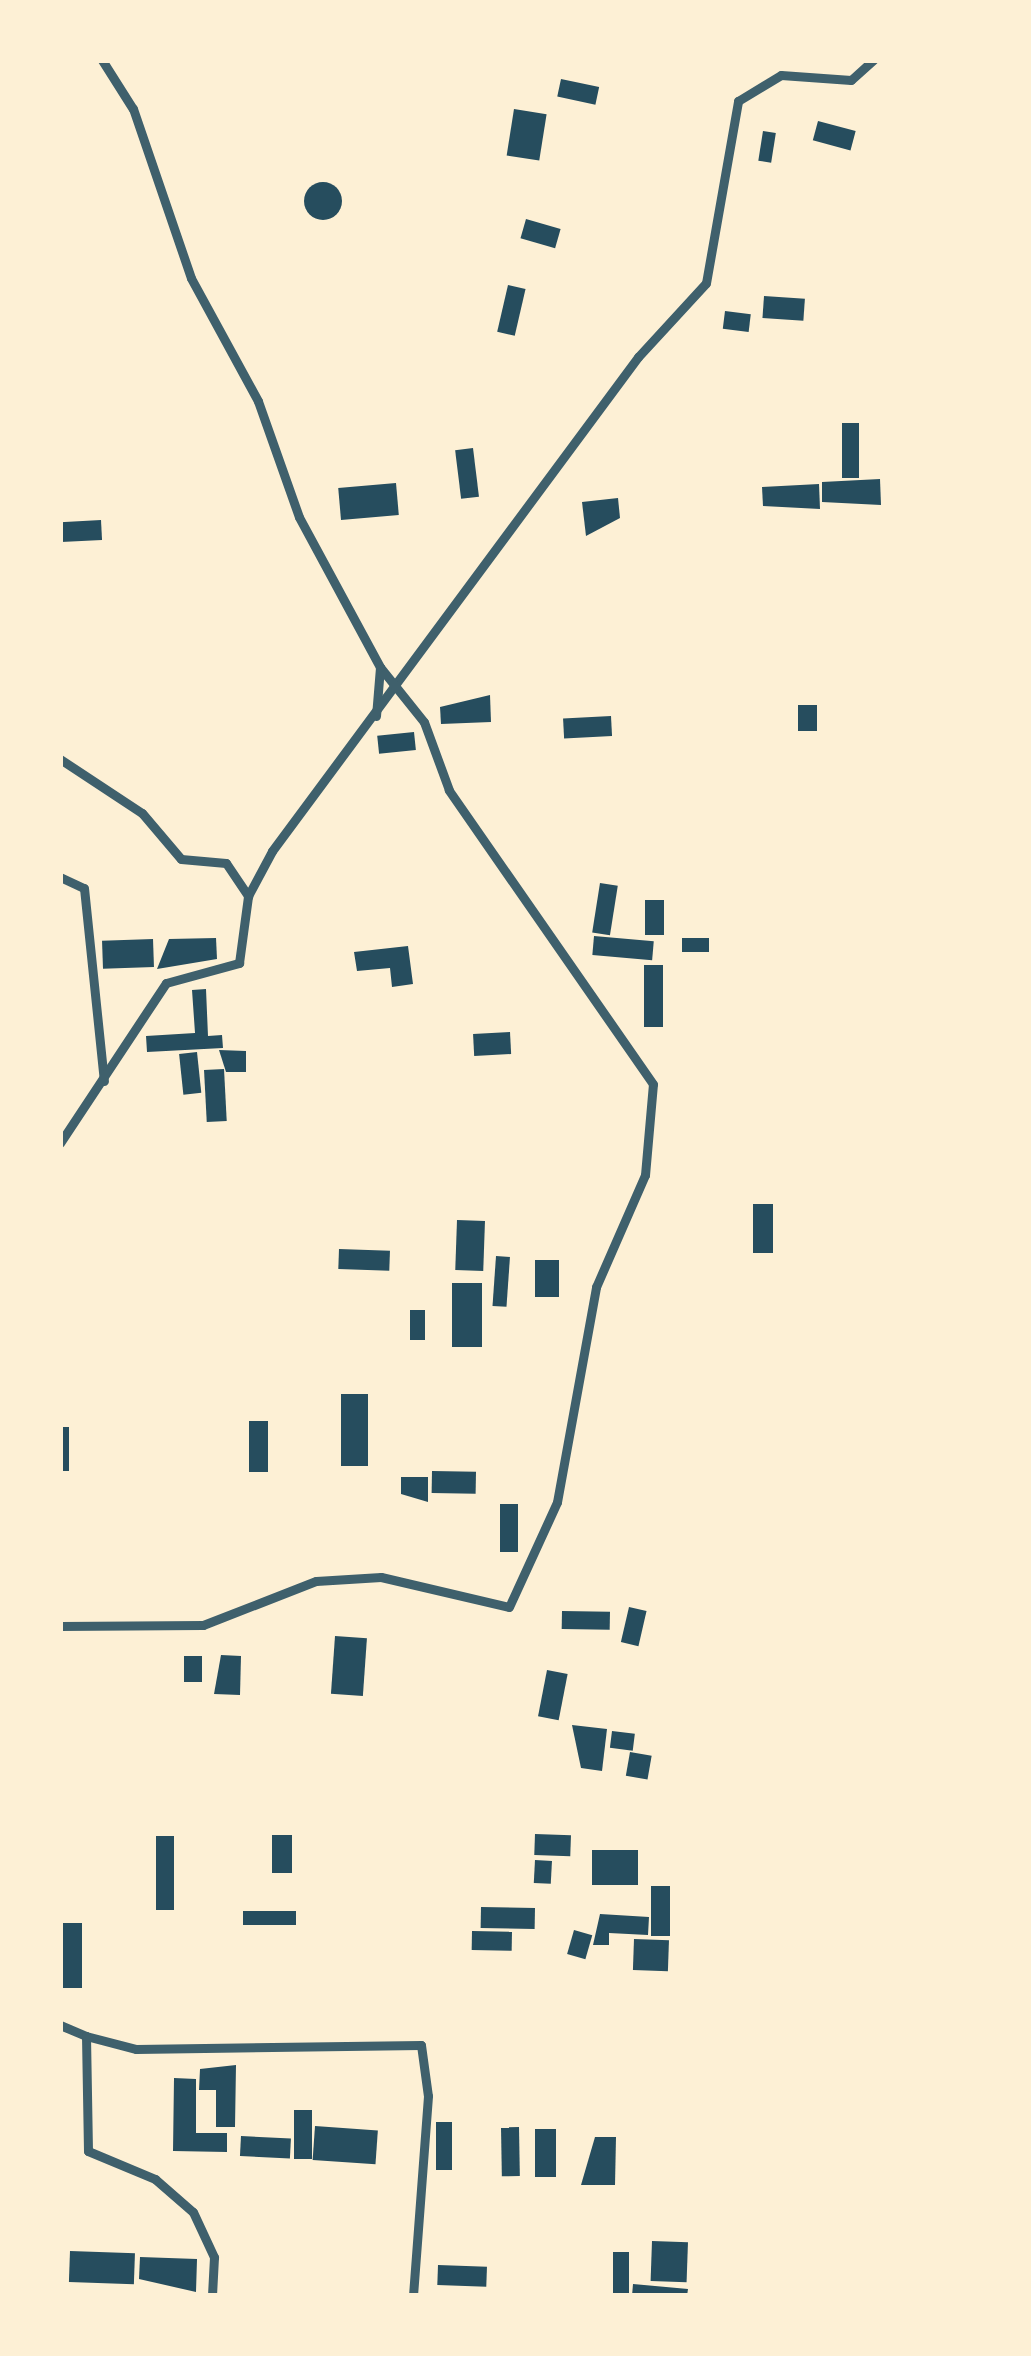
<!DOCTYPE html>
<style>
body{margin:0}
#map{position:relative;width:1031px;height:2356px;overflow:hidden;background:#fdf0d5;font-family:Roboto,sans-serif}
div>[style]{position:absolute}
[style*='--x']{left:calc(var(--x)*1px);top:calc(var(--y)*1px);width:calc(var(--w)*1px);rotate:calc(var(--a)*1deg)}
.building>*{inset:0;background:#264d5e;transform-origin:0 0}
.round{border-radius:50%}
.minor>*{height:9px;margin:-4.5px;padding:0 4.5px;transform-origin:4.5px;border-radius:4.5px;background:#3f606c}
span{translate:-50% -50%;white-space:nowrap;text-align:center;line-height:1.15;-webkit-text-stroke:10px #fdf0d5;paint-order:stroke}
.frame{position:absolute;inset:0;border:63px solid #fdf0d5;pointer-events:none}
</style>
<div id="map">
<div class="building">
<div style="left:561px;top:79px;width:39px;height:18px;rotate:12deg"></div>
<div style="left:514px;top:109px;width:33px;height:47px;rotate:9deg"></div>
<div style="left:818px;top:121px;width:39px;height:20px;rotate:15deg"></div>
<div style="left:763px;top:131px;width:13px;height:30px;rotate:9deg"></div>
<div class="round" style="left:304px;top:182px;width:38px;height:38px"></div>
<div style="left:526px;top:219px;width:36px;height:20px;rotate:16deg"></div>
<div style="left:508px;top:285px;width:18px;height:48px;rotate:13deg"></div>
<div style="left:764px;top:296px;width:41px;height:22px;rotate:4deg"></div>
<div style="left:725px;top:311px;width:26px;height:18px;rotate:7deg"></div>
<div style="left:842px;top:423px;width:17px;height:55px"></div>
<div style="left:473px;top:448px;width:49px;height:18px;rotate:83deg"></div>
<div style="clip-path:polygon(880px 479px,881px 505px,822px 502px,822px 482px)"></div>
<div style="left:396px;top:483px;width:32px;height:58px;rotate:85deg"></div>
<div style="clip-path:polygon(819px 484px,820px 509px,763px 506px,762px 487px)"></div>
<div style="clip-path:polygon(618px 498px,620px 518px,586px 536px,582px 502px)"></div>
<div style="left:101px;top:520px;width:20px;height:41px;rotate:87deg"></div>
<div style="clip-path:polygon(490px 695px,491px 722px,441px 724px,440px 707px)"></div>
<div style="left:798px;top:705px;width:19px;height:26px"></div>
<div style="left:611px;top:716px;width:20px;height:48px;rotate:87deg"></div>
<div style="left:414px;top:732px;width:18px;height:37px;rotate:84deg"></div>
<div style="left:600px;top:883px;width:18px;height:50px;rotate:9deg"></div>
<div style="left:645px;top:900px;width:19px;height:35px"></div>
<div style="left:594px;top:936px;width:60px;height:19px;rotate:5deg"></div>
<div style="clip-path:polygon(216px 938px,217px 959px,157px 969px,169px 939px)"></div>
<div style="left:709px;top:938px;width:14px;height:27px;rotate:90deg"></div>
<div style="left:153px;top:939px;width:28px;height:51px;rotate:88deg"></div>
<div style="clip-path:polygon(408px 946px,413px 984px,392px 987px,390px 968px,357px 971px,354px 952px)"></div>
<div style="left:644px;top:965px;width:19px;height:62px"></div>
<div style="clip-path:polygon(206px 989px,208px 1036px,222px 1035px,223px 1048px,147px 1052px,146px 1036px,195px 1033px,192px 990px)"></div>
<div style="left:510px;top:1032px;width:22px;height:37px;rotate:87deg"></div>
<div style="clip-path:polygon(219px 1050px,246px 1051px,246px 1072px,226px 1072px)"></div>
<div style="left:197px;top:1052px;width:41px;height:18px;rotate:84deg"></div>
<div style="left:224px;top:1069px;width:52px;height:20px;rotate:87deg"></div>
<div style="left:753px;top:1204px;width:20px;height:49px"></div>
<div style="left:457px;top:1220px;width:28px;height:50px;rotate:2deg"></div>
<div style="left:339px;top:1249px;width:51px;height:20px;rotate:2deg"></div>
<div style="left:496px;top:1256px;width:14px;height:50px;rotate:4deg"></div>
<div style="left:535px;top:1260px;width:24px;height:37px"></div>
<div style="left:452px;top:1283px;width:30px;height:64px"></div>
<div style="left:410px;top:1310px;width:15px;height:30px"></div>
<div style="left:341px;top:1394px;width:27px;height:72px"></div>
<div style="left:249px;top:1421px;width:19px;height:51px"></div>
<div style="left:60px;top:1427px;width:9px;height:44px"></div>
<div style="left:432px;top:1471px;width:44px;height:22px;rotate:1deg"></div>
<div style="clip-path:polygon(401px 1477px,428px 1477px,428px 1502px,401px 1494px)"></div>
<div style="left:500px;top:1504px;width:18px;height:48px"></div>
<div style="left:629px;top:1607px;width:18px;height:36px;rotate:13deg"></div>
<div style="left:562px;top:1611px;width:48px;height:18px;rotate:1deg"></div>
<div style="left:335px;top:1636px;width:32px;height:58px;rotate:4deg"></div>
<div style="clip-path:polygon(221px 1655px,241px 1656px,240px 1695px,214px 1694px)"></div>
<div style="left:184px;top:1656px;width:18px;height:26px"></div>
<div style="left:547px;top:1670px;width:21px;height:47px;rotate:11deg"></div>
<div style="clip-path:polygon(572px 1725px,607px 1729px,602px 1771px,581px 1768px)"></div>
<div style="left:612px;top:1731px;width:23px;height:17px;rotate:7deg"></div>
<div style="left:630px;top:1752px;width:22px;height:24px;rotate:10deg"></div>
<div style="left:535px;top:1834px;width:36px;height:21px;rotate:2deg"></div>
<div style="left:272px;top:1835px;width:20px;height:38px"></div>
<div style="left:156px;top:1836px;width:18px;height:74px"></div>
<div style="left:592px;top:1850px;width:46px;height:35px"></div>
<div style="left:535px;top:1860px;width:17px;height:23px;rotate:3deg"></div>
<div style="left:651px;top:1886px;width:19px;height:50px"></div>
<div style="left:481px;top:1907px;width:54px;height:21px;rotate:1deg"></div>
<div style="left:243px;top:1911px;width:53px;height:14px"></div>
<div style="clip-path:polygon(600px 1914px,649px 1917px,648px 1935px,609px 1933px,609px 1945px,593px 1945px)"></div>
<div style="left:62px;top:1923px;width:20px;height:65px"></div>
<div style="left:574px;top:1930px;width:19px;height:25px;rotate:16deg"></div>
<div style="left:472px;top:1931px;width:40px;height:19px;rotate:1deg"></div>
<div style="left:634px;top:1939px;width:35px;height:31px;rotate:2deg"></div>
<div style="clip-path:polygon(236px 2065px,235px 2127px,216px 2127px,216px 2090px,199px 2090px,200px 2069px)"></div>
<div style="clip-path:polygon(174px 2078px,196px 2079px,196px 2133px,227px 2133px,227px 2152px,173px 2151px)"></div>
<div style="left:294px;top:2110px;width:18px;height:49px"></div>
<div style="left:436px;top:2122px;width:16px;height:48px"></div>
<div style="left:315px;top:2126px;width:63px;height:34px;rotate:4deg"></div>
<div style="left:519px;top:2127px;width:49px;height:18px;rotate:89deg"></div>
<div style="left:535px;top:2129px;width:21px;height:48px"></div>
<div style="left:241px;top:2136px;width:50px;height:20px;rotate:3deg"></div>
<div style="clip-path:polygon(595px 2137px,616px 2137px,615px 2185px,581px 2185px)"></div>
<div style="left:652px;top:2241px;width:36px;height:40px;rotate:2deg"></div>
<div style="left:70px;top:2251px;width:65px;height:31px;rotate:2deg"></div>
<div style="left:613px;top:2252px;width:16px;height:44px"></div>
<div style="clip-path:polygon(140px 2257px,197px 2259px,196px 2292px,139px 2279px)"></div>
<div style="left:438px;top:2265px;width:49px;height:20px;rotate:2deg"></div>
<div style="clip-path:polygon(633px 2284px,688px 2289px,687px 2296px,632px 2296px)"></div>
</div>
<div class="minor">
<div style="--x:376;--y:716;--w:49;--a:-85.3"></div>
<div style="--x:60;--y:759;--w:98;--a:33.4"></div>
<div style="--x:142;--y:813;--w:60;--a:49.7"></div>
<div style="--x:181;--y:859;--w:45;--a:5.1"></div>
<div style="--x:226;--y:863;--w:40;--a:56"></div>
<div style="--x:60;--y:877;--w:26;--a:25"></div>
<div style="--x:84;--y:888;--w:194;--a:84.1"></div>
<div style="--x:60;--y:1143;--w:192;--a:-56.5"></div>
<div style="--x:166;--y:983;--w:76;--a:-15.3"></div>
<div style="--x:239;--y:963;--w:68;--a:-82.3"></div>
<div style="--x:248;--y:896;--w:51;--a:-61.9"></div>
<div style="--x:272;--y:851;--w:615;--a:-53.47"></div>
<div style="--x:638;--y:357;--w:100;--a:-47.4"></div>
<div style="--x:706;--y:283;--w:185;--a:-80"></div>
<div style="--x:738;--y:101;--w:50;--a:-31.2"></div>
<div style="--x:781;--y:75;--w:70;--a:4.1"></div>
<div style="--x:851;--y:80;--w:30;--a:-42"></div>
<div style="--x:60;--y:1626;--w:143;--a:-0.4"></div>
<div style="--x:203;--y:1625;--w:121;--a:-21.3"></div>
<div style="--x:316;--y:1581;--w:65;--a:-3.5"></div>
<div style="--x:381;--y:1577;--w:131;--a:13.2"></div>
<div style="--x:509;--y:1607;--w:115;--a:-65.4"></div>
<div style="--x:557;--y:1502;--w:219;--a:-79.7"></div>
<div style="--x:596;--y:1287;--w:122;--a:-66.4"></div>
<div style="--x:645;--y:1175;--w:91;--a:-85"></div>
<div style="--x:653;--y:1084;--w:358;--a:-124.8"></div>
<div style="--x:449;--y:790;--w:72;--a:-110.2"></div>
<div style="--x:424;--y:722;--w:70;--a:-128.7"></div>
<div style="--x:380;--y:667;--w:170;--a:-118.4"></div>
<div style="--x:299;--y:517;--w:123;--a:-109.5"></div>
<div style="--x:258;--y:401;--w:140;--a:-118.6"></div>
<div style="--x:191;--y:278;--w:179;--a:-108.9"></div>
<div style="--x:133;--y:109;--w:58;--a:-122.3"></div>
<div style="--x:60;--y:2025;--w:28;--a:23"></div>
<div style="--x:86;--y:2036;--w:115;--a:89"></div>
<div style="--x:88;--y:2151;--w:73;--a:22.7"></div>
<div style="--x:155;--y:2179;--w:50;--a:41"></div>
<div style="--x:193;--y:2212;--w:50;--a:65"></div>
<div style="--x:214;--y:2257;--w:39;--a:93"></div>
<div style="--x:86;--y:2036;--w:52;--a:14.6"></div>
<div style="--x:136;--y:2049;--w:285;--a:-0.8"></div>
<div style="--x:421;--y:2045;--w:51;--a:82.2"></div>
<div style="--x:428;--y:2096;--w:201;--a:94.3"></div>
</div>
<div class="frame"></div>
</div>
